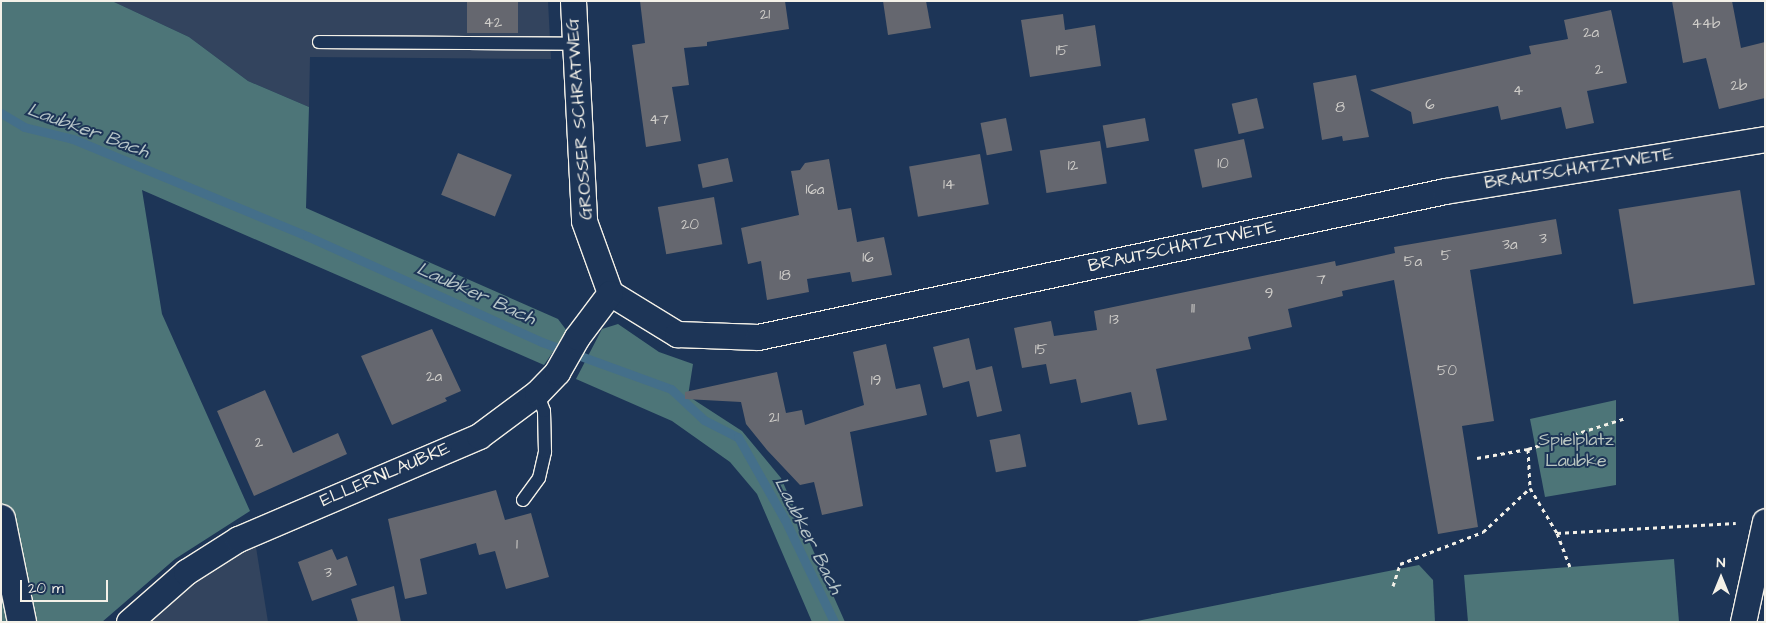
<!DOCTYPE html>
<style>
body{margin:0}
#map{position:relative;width:1766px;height:623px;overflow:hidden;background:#1d3557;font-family:"Architects Daughter",sans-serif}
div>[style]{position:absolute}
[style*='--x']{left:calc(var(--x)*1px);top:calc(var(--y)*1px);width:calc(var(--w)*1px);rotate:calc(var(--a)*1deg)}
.built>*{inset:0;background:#33445e}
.green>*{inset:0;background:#4d7578}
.stream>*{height:9px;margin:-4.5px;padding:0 4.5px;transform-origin:4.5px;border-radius:4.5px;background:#446f8a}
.building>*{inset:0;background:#65676f;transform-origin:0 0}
.path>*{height:3px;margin-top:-1.5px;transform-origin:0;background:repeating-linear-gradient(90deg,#f4f1e8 0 4px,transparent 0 8px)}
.roads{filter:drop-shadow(1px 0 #f4f1e8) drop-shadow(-1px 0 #f4f1e8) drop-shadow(0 1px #f4f1e8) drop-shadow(0 -1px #f4f1e8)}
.lane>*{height:12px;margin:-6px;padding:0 6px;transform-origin:6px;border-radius:6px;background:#1d3557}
.street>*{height:25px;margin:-12.5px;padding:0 12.5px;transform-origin:12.5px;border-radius:12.5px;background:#1d3557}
.primary>*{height:28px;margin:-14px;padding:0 14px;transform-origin:14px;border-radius:14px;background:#1d3557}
span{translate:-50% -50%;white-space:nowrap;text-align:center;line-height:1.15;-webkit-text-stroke:4px #1d3557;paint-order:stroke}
.number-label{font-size:15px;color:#d0ceca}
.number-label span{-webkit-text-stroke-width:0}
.street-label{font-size:18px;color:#f4f1e8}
.park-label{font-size:18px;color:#bac6c1}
.water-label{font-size:19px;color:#b6c4c7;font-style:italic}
.frame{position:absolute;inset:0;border:2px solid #f4f1e8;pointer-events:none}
.north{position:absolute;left:1696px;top:553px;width:50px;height:50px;-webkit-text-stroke:4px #1d3557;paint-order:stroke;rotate:0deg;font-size:14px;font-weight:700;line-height:20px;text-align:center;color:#f4f1e8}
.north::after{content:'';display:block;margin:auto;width:18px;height:22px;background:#f4f1e8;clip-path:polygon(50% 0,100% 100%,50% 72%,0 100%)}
.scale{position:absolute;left:20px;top:580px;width:88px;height:22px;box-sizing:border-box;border:2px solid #f4f1e8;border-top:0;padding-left:6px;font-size:15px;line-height:18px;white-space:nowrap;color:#f4f1e8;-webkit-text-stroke:4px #1d3557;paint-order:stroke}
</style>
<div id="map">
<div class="built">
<div style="clip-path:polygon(112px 1px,548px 1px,551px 59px,310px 57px,309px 107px,248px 81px,189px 37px)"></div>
<div style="clip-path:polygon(255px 541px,268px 622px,144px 622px,190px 583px)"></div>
</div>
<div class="green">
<div style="clip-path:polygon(1px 1px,112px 1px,189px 37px,248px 81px,309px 107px,306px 208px,558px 319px,567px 331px,544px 365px,142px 190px,162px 314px,250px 511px,175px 559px,102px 622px,1px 622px)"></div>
<div style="clip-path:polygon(618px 324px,659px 352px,693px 364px,688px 396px,742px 431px,781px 478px,845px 622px,812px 622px,757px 494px,730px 462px,672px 421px,576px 379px,602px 329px)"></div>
<div style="clip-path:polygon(1616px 400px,1616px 485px,1545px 497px,1530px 419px)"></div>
<div style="clip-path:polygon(1674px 559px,1679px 622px,1468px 622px,1464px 575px)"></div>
<div style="clip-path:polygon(1419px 565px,1433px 580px,1435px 622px,1132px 622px)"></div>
</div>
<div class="stream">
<div style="--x:1;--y:113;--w:27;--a:31"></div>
<div style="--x:24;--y:127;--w:50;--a:13.8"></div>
<div style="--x:73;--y:139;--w:253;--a:22.5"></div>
<div style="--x:307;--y:236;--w:258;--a:24.3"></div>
<div style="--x:542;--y:342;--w:137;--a:20"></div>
<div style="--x:671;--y:389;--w:45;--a:43.2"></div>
<div style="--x:704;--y:420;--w:38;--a:27"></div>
<div style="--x:738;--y:437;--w:95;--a:60.5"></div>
<div style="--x:785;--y:520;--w:113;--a:64.3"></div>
</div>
<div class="building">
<div style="left:467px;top:1px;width:51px;height:32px"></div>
<div style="clip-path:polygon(640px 1px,785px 1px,789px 29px,707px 42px,707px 46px,684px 48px,689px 85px,672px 87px,681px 141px,646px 147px,632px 45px,645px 43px)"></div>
<div style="clip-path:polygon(883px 1px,926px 1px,931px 28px,888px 35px)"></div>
<div style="clip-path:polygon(1672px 1px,1732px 1px,1741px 48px,1765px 42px,1765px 98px,1719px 109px,1706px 58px,1683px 63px)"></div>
<div style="clip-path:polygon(1611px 10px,1627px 83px,1587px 91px,1594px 123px,1566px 129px,1561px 107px,1501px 120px,1498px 106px,1413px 124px,1411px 112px,1370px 90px,1531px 54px,1529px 46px,1568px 39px,1564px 20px)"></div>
<div style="clip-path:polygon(1063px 14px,1065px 30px,1095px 25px,1101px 66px,1030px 77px,1021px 20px)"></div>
<div style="clip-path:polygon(1356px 75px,1369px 137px,1343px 141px,1342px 136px,1322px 140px,1313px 83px)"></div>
<div style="left:1257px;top:98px;width:31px;height:26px;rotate:77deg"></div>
<div style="left:1006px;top:118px;width:33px;height:26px;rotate:79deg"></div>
<div style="left:1145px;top:118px;width:23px;height:43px;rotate:80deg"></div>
<div style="left:1244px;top:139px;width:39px;height:51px;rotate:78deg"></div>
<div style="left:1100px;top:141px;width:43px;height:61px;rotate:81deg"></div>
<div style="left:458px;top:153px;width:58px;height:45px;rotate:22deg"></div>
<div style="left:980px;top:154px;width:51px;height:72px;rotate:80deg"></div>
<div style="left:728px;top:158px;width:24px;height:31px;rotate:78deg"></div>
<div style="clip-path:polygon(829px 159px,838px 210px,851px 208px,857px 242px,884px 237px,892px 275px,852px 282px,850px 272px,807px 279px,809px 292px,767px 300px,761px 261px,748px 264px,741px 228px,799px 215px,791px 171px,800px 170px,805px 163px)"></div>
<div style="left:1740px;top:190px;width:96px;height:123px;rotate:81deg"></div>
<div style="left:714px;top:197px;width:48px;height:57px;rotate:80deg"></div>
<div style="clip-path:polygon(1556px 219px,1562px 254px,1470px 270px,1494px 421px,1462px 426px,1478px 527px,1438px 534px,1394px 280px,1342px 291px,1343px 296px,1288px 309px,1292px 327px,1248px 337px,1251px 349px,1156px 369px,1167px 420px,1138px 425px,1131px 392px,1081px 403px,1076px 379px,1050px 384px,1046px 364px,1022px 368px,1014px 328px,1051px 321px,1054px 336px,1097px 330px,1094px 311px,1335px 261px,1336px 266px,1395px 253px,1394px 247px)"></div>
<div style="clip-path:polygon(432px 329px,461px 391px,445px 398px,447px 401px,392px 425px,361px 356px)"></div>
<div style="clip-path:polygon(969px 338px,976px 370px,992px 366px,1002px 411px,977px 417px,969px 381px,943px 388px,933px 347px)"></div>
<div style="clip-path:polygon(886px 344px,896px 389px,920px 384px,927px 415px,850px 432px,863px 506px,822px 515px,814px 482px,800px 485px,767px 450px,746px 424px,741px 402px,685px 399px,685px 392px,777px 372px,786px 413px,802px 410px,805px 425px,864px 405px,853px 352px)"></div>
<div style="clip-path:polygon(265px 390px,293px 453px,338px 433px,347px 454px,254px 496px,217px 411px)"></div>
<div style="left:1020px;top:434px;width:33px;height:31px;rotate:79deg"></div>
<div style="clip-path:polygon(496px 490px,505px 520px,531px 513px,549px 577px,506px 589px,495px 551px,479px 555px,476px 543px,420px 559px,427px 594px,405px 599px,388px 519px)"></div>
<div style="clip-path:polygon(332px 549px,337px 560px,347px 556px,357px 585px,312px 601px,298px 562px)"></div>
<div style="clip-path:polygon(394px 586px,401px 622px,358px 622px,351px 599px)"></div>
</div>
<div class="path">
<div style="--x:1528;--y:449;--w:39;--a:87"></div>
<div style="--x:1530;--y:488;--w:52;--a:59"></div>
<div style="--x:1557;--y:533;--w:36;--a:69"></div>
<div style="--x:1477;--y:458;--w:52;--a:-10"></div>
<div style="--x:1528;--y:449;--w:103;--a:-17.6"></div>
<div style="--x:1557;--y:533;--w:179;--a:-3.2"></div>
<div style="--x:1393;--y:586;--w:23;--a:-72"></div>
<div style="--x:1400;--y:564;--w:89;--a:-21.1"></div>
<div style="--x:1483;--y:532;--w:64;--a:-43.1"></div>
</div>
<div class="roads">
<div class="lane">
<div style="--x:319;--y:42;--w:256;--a:0.4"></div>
<div style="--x:523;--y:500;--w:27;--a:-54"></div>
<div style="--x:539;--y:478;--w:27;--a:-77"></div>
<div style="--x:545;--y:452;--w:41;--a:-91.4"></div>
<div style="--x:544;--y:411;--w:19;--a:-111"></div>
</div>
<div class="street">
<div style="--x:573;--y:1;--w:220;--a:87.1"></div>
<div style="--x:584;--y:221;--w:77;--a:70.1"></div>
<div style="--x:610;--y:293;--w:79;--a:31.5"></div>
<div style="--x:677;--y:334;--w:81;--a:2.1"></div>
<div style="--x:758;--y:337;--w:702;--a:-12"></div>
<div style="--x:1445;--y:191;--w:324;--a:-9.2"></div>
<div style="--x:129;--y:622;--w:76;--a:-41.3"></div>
<div style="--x:186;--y:572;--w:62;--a:-32.4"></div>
<div style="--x:238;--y:539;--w:262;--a:-23.1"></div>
<div style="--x:479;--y:436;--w:72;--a:-36.6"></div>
<div style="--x:537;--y:393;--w:29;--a:-46"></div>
<div style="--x:557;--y:372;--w:40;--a:-60.3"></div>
<div style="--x:577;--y:337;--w:55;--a:-53.1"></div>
<div style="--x:1743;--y:622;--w:103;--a:-77.7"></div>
</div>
<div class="primary">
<div style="--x:1;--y:519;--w:105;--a:78.5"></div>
</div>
</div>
<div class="number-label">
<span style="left:765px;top:15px">21</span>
<span style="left:493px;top:23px">42</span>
<span style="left:1706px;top:24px">44b</span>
<span style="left:1591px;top:33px">2a</span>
<span style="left:1062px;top:51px">15</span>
<span style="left:1599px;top:70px">2</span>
<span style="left:1739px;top:86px">2b</span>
<span style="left:1518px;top:91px">4</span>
<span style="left:1430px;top:105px">6</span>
<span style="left:1340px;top:108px">8</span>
<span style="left:659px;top:120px">47</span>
<span style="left:1223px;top:164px">10</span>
<span style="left:1073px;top:166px">12</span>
<span style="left:949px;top:185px">14</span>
<span style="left:815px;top:190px">16a</span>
<span style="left:690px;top:225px">20</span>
<span style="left:1543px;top:239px">3</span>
<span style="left:1510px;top:245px">3a</span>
<span style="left:1446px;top:256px">5</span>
<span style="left:868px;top:258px">16</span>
<span style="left:1413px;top:262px">5a</span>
<span style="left:785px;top:276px">18</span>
<span style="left:1321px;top:280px">7</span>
<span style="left:1269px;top:294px">9</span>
<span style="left:1193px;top:309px">11</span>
<span style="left:1114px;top:320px">13</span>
<span style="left:1041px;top:350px">15</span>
<span style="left:1447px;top:371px">50</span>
<span style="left:434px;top:377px">2a</span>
<span style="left:876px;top:381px">19</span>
<span style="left:774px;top:418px">21</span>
<span style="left:259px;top:443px">2</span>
<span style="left:517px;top:545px">1</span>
<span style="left:328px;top:573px">3</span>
</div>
<div class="street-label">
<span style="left:580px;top:119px;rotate:-94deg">GROSSER SCHRATWEG</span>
<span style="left:1579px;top:169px;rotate:-9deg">BRAUTSCHATZTWETE</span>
<span style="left:1182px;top:247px;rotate:-12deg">BRAUTSCHATZTWETE</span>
<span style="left:385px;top:475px;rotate:-23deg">ELLERNLAUBKE</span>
</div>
<div class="park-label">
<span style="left:1576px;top:451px">Spielplatz<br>Laubke</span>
</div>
<div class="water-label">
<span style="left:88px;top:131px;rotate:20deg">Laubker Bach</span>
<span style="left:476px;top:294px;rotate:24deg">Laubker Bach</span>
<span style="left:808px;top:536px;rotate:63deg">Laubker Bach</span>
</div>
<div class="frame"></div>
<div class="north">N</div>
<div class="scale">20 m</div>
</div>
